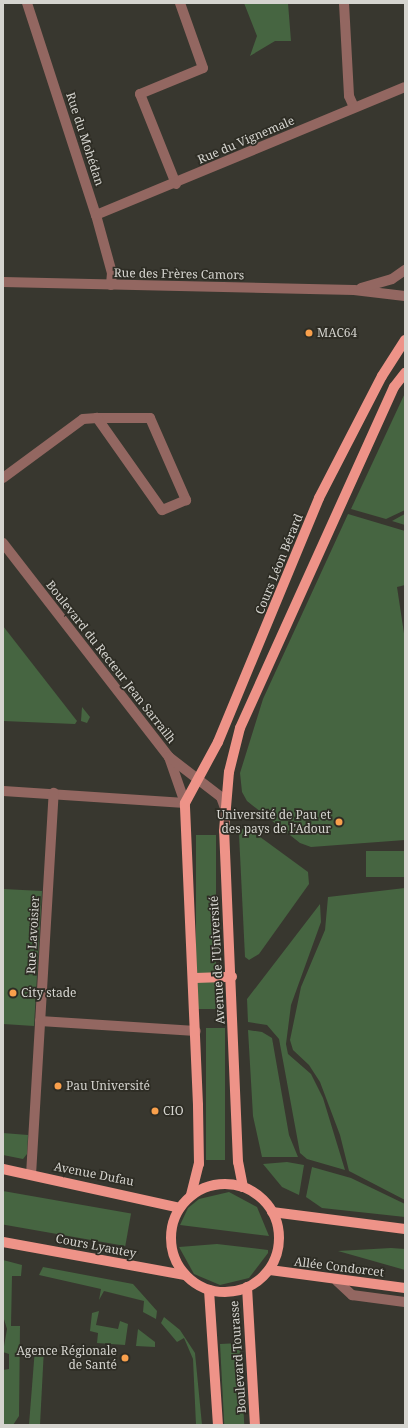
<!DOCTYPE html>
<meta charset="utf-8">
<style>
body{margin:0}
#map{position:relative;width:408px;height:1428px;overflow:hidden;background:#38372f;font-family:"Noto Serif",serif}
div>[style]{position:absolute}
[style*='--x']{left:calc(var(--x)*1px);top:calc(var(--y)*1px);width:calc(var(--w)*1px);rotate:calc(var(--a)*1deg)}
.green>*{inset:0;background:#466541;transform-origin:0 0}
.minor>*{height:10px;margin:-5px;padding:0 5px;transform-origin:5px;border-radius:5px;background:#936761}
.major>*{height:10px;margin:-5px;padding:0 5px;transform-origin:5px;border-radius:5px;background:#ee9388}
.major>.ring{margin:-5px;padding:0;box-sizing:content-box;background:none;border:10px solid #ee9388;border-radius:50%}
.dots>*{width:11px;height:11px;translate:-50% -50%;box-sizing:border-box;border:2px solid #2e2d25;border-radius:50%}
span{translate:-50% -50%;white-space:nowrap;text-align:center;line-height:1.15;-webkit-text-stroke:3.5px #2e2d25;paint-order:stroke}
.street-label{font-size:12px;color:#d5d4cf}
.poi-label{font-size:12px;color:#d5d4cf}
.left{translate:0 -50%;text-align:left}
.right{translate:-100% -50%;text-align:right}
.frame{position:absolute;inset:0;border:4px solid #d5d4cf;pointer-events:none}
</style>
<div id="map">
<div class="green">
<div style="clip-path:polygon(244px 3px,288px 3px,291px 41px,275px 41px,250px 56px,257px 36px)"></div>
<div style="clip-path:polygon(405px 393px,405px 510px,386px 519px,351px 509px)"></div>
<div style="clip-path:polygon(348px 514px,405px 531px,405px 585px,397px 587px,405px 640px,405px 840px,311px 847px,300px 843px,247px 801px,242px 792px,240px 773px,263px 699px)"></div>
<div style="clip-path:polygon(405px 514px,405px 525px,392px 521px,401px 516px)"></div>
<div style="clip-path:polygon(3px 626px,77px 721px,75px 724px,3px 721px)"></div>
<div style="clip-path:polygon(82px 707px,90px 717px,87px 723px,81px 721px)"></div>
<div style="clip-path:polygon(245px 826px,308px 872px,309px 884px,259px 954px,249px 960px,245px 957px,239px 834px)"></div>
<div style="left:196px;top:835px;width:20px;height:174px"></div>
<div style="left:405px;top:851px;width:26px;height:39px;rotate:90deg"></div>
<div style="clip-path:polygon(405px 888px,405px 1200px,349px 1171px,340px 1135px,320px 1082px,309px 1065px,293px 1050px,290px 1040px,301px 987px,325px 930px,328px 897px)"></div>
<div style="clip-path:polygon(3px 889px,42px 891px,34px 1026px,3px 1024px)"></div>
<div style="clip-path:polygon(320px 904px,321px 922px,291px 1005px,286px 1044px,288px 1054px,311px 1074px,323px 1098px,345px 1170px,307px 1159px,300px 1153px,279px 1039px,267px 1025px,248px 1022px,247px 999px)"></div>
<div style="left:206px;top:1028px;width:19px;height:132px"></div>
<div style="clip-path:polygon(248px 1030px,262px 1032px,272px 1038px,289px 1135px,298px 1157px,262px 1157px,253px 1116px)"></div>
<div style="clip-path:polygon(3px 1133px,28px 1135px,27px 1154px,23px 1159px,3px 1155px)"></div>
<div style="clip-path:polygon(287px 1162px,304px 1165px,299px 1195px,282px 1187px,263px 1164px)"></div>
<div style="clip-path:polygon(312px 1167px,351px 1178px,405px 1204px,405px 1217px,322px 1208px,306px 1197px)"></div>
<div style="left:3px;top:1191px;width:130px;height:33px;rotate:10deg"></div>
<div style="clip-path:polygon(229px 1192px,257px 1207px,269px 1236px,180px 1225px,188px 1208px,199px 1199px)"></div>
<div style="clip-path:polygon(217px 1244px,268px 1250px,268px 1253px,249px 1278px,220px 1285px,194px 1274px,179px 1247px)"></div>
<div style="clip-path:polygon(391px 1248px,405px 1249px,405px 1270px,338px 1251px)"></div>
<div style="clip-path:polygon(3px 1260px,22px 1265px,21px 1276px,12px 1276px,11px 1326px,20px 1326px,19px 1416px,13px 1425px,3px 1425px,3px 1370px,9px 1369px,9px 1354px,3px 1352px,7px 1329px,3px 1316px)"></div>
<div style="clip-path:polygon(43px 1267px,133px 1284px,157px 1311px,156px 1319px,143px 1312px,144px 1301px,104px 1291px,99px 1300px,101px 1289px,39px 1275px)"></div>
<div style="clip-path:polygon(99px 1311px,96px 1325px,118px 1329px,120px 1321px,128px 1324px,125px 1345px,97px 1343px,98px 1333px,90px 1331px,92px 1313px)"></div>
<div style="clip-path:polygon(164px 1317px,180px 1330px,195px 1353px,202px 1425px,196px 1425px,193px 1359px,184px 1338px,177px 1342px,161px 1323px)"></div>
<div style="clip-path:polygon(138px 1329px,155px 1342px,155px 1347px,136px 1346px)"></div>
<div style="left:240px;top:1343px;width:82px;height:20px;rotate:87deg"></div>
<div style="clip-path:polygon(35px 1348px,44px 1348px,40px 1425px,29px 1425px)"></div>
</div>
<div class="minor">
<div style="--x:27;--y:3;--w:223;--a:72"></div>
<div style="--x:96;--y:215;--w:60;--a:74.6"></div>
<div style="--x:112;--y:273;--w:12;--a:95"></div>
<div style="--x:344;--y:3;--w:93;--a:86.9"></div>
<div style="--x:349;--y:96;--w:12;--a:66"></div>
<div style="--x:176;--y:184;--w:97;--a:-111.8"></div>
<div style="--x:140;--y:94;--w:68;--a:-22.4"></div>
<div style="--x:203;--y:68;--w:69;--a:-109.5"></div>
<div style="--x:96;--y:215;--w:334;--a:-22.5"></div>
<div style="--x:3;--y:282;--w:351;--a:1.3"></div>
<div style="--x:354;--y:290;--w:51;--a:6.7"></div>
<div style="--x:361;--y:288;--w:32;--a:-16"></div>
<div style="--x:392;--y:279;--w:16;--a:-35"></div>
<div style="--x:3;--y:478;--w:99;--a:-36.4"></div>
<div style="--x:83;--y:419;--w:14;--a:-4"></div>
<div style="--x:97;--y:418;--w:53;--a:0"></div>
<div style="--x:150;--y:418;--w:90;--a:66.3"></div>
<div style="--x:186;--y:500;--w:26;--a:157"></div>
<div style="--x:162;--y:510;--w:113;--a:-125.2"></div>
<div style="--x:3;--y:543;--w:271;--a:52.2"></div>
<div style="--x:169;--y:757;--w:49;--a:70.8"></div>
<div style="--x:185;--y:803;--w:182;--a:-176.2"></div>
<div style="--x:169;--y:757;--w:66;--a:37.6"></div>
<div style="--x:221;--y:797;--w:15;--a:70"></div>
<div style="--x:40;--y:1021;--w:156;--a:3.7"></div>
<div style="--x:31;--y:1175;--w:383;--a:-86.6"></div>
<div style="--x:337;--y:1281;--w:21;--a:43"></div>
<div style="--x:352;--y:1295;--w:53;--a:7.5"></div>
</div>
<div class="major">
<div style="--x:195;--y:978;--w:37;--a:-2"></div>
<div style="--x:3;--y:1169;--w:181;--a:12.4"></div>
<div class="ring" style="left:171px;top:1184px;width:98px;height:98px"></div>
<div style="--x:243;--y:1187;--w:25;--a:-101"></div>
<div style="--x:238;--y:1162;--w:331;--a:-92.4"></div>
<div style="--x:224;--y:831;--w:59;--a:-85.2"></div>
<div style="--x:229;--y:772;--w:45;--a:-76"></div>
<div style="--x:240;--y:728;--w:374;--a:-65.7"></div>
<div style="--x:394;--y:387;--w:18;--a:-52"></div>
<div style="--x:191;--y:1195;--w:32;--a:-76"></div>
<div style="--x:199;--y:1164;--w:59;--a:-91"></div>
<div style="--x:198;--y:1105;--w:302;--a:-92.5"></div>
<div style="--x:185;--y:803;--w:69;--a:-61.6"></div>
<div style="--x:218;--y:742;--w:264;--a:-67.5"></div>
<div style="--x:319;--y:498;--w:137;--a:-62.7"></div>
<div style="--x:382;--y:376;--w:43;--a:-57.4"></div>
<div style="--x:272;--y:1212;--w:134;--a:7.3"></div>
<div style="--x:3;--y:1242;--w:185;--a:10.3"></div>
<div style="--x:270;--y:1270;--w:136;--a:7.6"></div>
<div style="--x:247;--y:1287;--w:138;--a:86.7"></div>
<div style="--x:209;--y:1290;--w:135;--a:86.2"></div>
</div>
<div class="dots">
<div style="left:309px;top:333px;background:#f9a04c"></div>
<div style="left:339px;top:822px;background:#f9a04c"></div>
<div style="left:13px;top:993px;background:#f9a04c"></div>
<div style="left:58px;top:1086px;background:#f9a04c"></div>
<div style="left:155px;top:1111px;background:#f9a04c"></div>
<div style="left:125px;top:1358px;background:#f9a04c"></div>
</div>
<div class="street-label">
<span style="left:85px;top:139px;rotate:72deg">Rue du Mohédan</span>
<span style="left:246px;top:140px;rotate:-23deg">Rue du Vignemale</span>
<span style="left:179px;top:274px;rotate:1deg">Rue des Frères Camors</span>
<span style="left:279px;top:564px;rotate:-68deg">Cours Léon Bérard</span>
<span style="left:111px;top:662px;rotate:52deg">Boulevard du Recteur Jean Sarrailh</span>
<span style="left:33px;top:935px;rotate:-87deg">Rue Lavoisier</span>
<span style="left:217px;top:960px;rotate:-93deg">Avenue de l'Université</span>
<span style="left:94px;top:1174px;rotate:11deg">Avenue Dufau</span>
<span style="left:96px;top:1246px;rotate:11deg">Cours Lyautey</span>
<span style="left:339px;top:1267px;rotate:7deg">Allée Condorcet</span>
<span style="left:238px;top:1357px;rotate:-94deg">Boulevard Tourasse</span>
</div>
<div class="poi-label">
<span class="left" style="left:317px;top:333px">MAC64</span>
<span class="right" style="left:331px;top:822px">Université de Pau et<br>des pays de l'Adour</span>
<span class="left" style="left:21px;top:993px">City stade</span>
<span class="left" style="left:66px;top:1086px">Pau Université</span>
<span class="left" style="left:163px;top:1111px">CIO</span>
<span class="right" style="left:117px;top:1358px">Agence Régionale<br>de Santé</span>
</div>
<div class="frame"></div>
</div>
